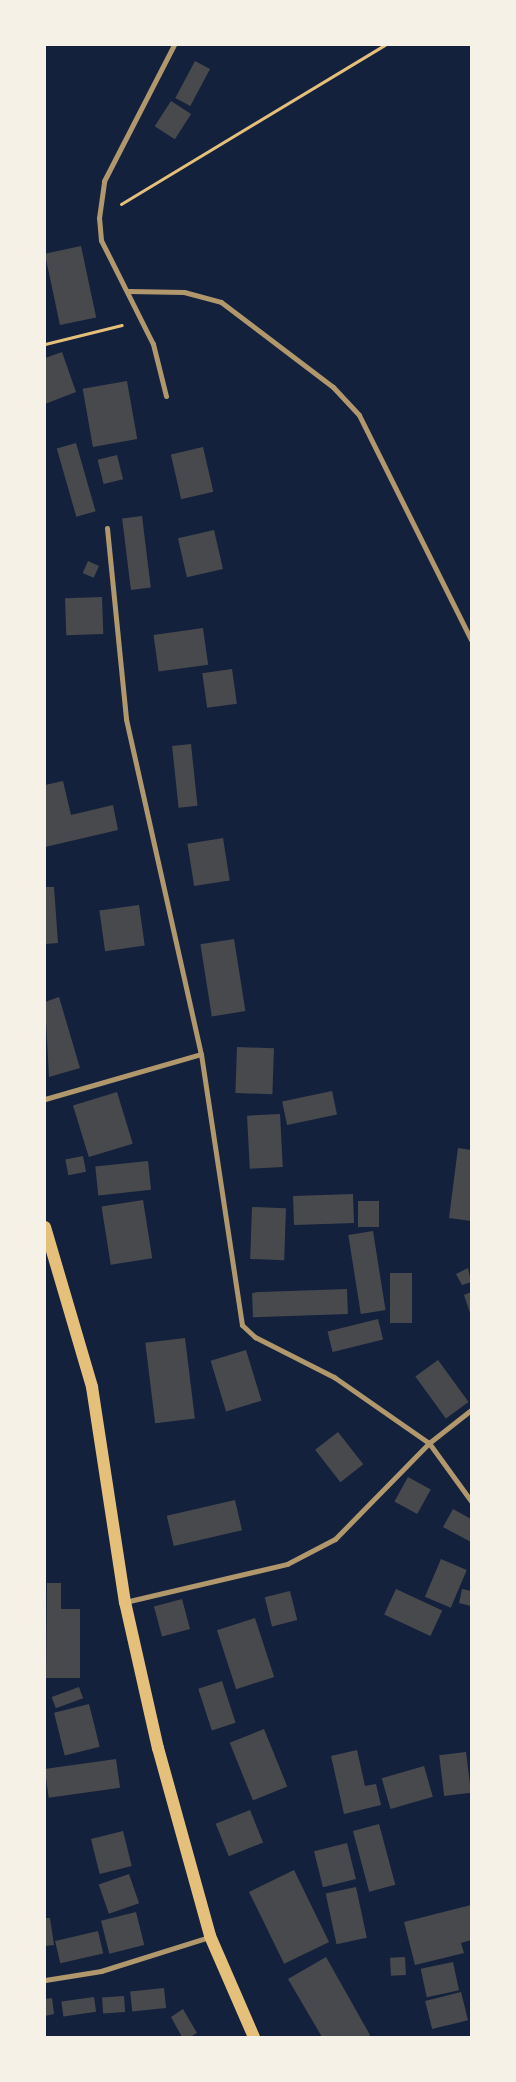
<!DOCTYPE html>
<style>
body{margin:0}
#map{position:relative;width:516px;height:2082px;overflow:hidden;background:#14213d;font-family:"Open Sans",sans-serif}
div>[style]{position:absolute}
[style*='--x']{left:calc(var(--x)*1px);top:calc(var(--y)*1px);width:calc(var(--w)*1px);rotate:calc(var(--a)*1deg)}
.building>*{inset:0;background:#48494c;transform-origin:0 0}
.path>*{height:3px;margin:-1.5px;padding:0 1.5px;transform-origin:1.5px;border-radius:1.5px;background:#e5c07b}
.minor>*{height:5px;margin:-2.5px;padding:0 2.5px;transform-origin:2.5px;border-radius:2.5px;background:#b1986c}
.primary>*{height:12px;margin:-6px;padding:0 6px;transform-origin:6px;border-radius:6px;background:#e5c07b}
span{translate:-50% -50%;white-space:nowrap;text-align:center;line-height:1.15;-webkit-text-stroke:5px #f6f1e7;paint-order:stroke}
.frame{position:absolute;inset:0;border:46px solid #f6f1e7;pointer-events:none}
</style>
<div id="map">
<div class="building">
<div style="left:195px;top:61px;width:17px;height:42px;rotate:28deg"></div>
<div style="left:171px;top:101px;width:24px;height:30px;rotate:33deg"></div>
<div style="left:81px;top:246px;width:73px;height:37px;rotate:78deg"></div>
<div style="clip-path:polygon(62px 352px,76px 392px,45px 404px,45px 358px)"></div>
<div style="left:127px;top:381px;width:59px;height:45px;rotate:80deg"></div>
<div style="left:76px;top:443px;width:71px;height:20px;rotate:74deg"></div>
<div style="left:203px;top:447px;width:46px;height:33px;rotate:77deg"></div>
<div style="left:117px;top:455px;width:25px;height:20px;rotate:76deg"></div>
<div style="left:142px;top:516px;width:72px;height:20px;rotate:83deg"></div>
<div style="left:214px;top:530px;width:40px;height:37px;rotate:77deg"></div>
<div style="left:88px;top:561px;width:12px;height:13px;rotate:24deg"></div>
<div style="left:102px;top:597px;width:37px;height:37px;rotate:88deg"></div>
<div style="left:203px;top:628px;width:37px;height:50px;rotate:82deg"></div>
<div style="left:232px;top:669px;width:35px;height:30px;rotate:82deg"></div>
<div style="left:191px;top:744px;width:62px;height:19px;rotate:84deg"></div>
<div style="clip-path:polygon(63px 781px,71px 815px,113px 805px,118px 830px,45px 847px,45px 785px)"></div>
<div style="left:223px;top:838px;width:43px;height:36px;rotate:81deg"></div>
<div style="clip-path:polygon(45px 887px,54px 887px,58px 943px,45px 944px)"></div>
<div style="left:139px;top:905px;width:41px;height:40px;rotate:82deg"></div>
<div style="left:234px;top:939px;width:73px;height:34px;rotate:81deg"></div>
<div style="clip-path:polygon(59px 997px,80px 1068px,49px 1077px,45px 1002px)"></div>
<div style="left:237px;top:1047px;width:37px;height:46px;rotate:2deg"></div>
<div style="left:332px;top:1091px;width:24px;height:51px;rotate:78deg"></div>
<div style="left:117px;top:1092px;width:54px;height:46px;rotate:73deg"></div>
<div style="left:280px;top:1114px;width:53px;height:33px;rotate:87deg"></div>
<div style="clip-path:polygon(458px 1148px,471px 1150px,471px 1221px,449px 1218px)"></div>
<div style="left:83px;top:1156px;width:16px;height:18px;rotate:79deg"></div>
<div style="left:148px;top:1161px;width:29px;height:53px;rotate:84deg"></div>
<div style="left:353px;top:1194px;width:29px;height:60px;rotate:88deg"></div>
<div style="left:143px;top:1200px;width:59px;height:42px;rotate:81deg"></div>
<div style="left:358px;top:1201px;width:21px;height:26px"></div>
<div style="left:252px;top:1207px;width:34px;height:52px;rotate:2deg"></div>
<div style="left:373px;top:1231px;width:80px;height:25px;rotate:81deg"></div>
<div style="clip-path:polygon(468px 1268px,471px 1282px,462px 1285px,456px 1274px)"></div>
<div style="left:390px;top:1273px;width:22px;height:50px"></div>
<div style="left:347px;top:1289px;width:25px;height:95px;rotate:88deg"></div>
<div style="clip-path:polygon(471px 1292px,471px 1316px,464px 1295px)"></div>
<div style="left:378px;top:1319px;width:21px;height:52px;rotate:76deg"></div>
<div style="left:185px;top:1338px;width:81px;height:40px;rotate:83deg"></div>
<div style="left:246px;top:1350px;width:53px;height:37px;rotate:73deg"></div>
<div style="left:438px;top:1360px;width:52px;height:28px;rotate:54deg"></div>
<div style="left:338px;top:1432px;width:41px;height:29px;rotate:52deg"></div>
<div style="left:408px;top:1477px;width:26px;height:28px;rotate:29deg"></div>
<div style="left:235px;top:1500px;width:31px;height:70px;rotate:77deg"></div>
<div style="clip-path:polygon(453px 1509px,471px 1519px,471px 1542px,443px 1527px)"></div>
<div style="left:441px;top:1559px;width:28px;height:41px;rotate:23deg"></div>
<div style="clip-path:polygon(47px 1583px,61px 1583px,61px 1609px,80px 1609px,80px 1678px,46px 1678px)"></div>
<div style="left:396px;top:1589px;width:51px;height:28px;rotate:25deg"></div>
<div style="clip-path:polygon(462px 1589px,471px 1591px,471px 1606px,459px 1603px)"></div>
<div style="left:290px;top:1591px;width:30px;height:26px;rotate:76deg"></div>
<div style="left:182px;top:1599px;width:31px;height:29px;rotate:75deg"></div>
<div style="left:255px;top:1618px;width:62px;height:40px;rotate:72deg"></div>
<div style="left:222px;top:1681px;width:44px;height:25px;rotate:72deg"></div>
<div style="left:79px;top:1687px;width:12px;height:29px;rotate:70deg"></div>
<div style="left:89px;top:1704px;width:44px;height:36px;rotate:76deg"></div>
<div style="left:264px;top:1729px;width:62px;height:37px;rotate:68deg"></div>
<div style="clip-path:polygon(357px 1750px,365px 1786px,376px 1784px,381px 1805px,344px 1814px,331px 1756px)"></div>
<div style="left:466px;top:1752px;width:41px;height:27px;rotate:83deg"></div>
<div style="left:116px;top:1759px;width:29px;height:72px;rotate:82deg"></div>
<div style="left:424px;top:1766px;width:32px;height:44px;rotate:74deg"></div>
<div style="left:250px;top:1810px;width:35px;height:37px;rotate:68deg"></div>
<div style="left:379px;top:1824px;width:63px;height:27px;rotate:75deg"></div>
<div style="left:123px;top:1831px;width:36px;height:33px;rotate:76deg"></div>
<div style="left:347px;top:1843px;width:37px;height:34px;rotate:76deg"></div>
<div style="left:294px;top:1870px;width:80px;height:50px;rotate:64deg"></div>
<div style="left:129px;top:1874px;width:31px;height:32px;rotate:71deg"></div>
<div style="left:356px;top:1887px;width:52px;height:31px;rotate:78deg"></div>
<div style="clip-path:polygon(471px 1905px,471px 1940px,461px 1943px,464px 1953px,415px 1965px,404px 1922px)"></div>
<div style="left:136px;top:1912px;width:34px;height:36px;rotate:76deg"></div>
<div style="clip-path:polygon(45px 1918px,50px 1918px,54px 1945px,45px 1946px)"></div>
<div style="left:98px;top:1931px;width:23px;height:44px;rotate:77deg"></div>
<div style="clip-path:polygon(326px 1957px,370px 2035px,368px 2037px,322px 2037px,288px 1979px)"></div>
<div style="left:405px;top:1957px;width:18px;height:15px;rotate:87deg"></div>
<div style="left:453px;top:1962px;width:29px;height:33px;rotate:78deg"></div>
<div style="left:164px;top:1988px;width:20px;height:34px;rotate:84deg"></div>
<div style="left:461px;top:1992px;width:29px;height:37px;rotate:76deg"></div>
<div style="left:124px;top:1996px;width:16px;height:22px;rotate:86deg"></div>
<div style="left:94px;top:1997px;width:15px;height:33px;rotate:82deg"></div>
<div style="clip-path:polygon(52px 1998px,54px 2014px,45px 2016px,45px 1999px)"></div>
<div style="clip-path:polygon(183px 2009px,197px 2033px,190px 2037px,182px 2037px,171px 2017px)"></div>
</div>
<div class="path">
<div style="--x:121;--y:204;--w:308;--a:-31.1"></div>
<div style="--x:45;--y:344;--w:79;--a:-13.9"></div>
</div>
<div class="minor">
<div style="--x:129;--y:291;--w:55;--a:1"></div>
<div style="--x:184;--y:292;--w:38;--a:15"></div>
<div style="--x:221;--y:302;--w:141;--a:37.2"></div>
<div style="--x:333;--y:387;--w:38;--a:47"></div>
<div style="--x:359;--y:415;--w:251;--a:63.5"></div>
<div style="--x:166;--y:396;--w:54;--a:-104"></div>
<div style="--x:153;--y:344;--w:116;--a:-116.6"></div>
<div style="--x:101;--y:240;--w:22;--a:-95"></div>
<div style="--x:99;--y:218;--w:37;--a:-82"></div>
<div style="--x:104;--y:181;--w:153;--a:-62.8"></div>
<div style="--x:107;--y:528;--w:192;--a:84.3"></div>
<div style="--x:126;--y:719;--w:343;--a:77.4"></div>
<div style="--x:201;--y:1054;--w:274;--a:81.4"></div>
<div style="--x:242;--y:1325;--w:18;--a:43"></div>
<div style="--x:255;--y:1337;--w:89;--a:26.9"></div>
<div style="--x:334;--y:1377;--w:116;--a:34.8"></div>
<div style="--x:429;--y:1443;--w:72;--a:54.1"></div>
<div style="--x:45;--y:1099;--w:162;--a:-16.1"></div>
<div style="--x:125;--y:1602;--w:166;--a:-13.2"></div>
<div style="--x:287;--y:1564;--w:54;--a:-27.5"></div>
<div style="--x:335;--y:1539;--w:134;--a:-45.6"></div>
<div style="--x:429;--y:1443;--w:53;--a:-38.2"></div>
<div style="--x:45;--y:1980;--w:57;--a:-9.1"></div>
<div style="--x:101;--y:1971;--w:113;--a:-17.5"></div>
</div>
<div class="primary">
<div style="--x:45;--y:1227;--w:167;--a:73.6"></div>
<div style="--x:92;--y:1387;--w:218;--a:81.3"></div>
<div style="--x:125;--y:1602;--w:150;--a:77.3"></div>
<div style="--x:158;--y:1748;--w:195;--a:74.5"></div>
<div style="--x:210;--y:1936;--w:110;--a:66.5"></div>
</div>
<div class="frame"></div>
</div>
